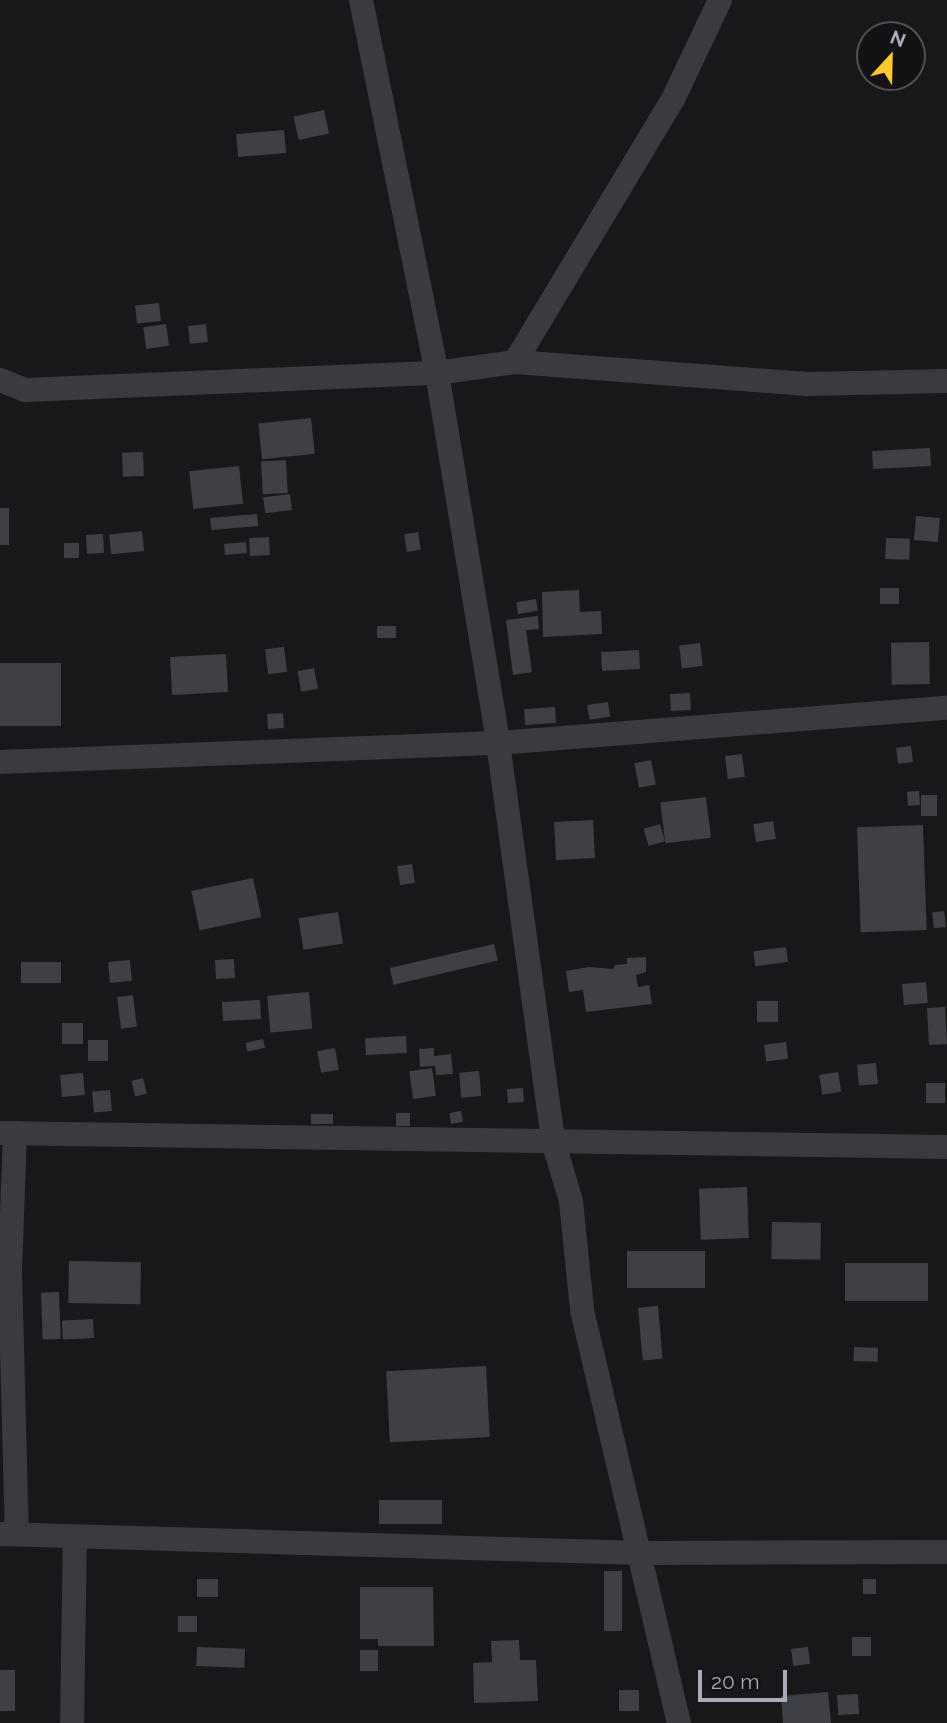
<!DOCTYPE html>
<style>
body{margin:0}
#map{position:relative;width:947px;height:1723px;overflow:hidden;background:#18181a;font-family:Raleway,sans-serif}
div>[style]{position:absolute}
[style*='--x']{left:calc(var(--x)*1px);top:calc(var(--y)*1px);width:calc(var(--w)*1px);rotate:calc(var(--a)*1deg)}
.building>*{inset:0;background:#3f4045;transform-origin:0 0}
.minor>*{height:24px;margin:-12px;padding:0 12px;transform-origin:12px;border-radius:12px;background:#3a3b41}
span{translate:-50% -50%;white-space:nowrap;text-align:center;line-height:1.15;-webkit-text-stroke:5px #131315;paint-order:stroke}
.north{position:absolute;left:856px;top:21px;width:70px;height:70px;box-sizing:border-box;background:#131315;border:2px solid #4f5157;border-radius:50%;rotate:22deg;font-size:19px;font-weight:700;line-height:28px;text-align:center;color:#a9adbb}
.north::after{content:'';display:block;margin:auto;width:24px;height:32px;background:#ffc82b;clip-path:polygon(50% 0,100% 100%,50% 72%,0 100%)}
.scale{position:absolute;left:698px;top:1670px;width:89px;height:32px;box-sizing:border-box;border:4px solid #a9adbb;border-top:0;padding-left:9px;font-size:21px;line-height:24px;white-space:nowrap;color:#a9adbb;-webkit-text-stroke:5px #131315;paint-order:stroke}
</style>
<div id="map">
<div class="building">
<div style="left:324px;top:110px;width:24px;height:31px;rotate:78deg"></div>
<div style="left:284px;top:130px;width:23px;height:48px;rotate:85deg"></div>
<div style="left:159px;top:303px;width:18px;height:24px;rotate:84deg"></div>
<div style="left:166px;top:324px;width:22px;height:23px;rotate:82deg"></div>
<div style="left:206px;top:324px;width:18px;height:18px;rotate:84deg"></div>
<div style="left:311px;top:418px;width:36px;height:53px;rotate:84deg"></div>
<div style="left:930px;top:448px;width:18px;height:58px;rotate:87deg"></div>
<div style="left:143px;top:452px;width:24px;height:21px;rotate:88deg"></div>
<div style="left:286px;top:460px;width:33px;height:25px;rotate:87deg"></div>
<div style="left:239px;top:466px;width:38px;height:50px;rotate:84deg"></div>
<div style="left:290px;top:494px;width:16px;height:27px;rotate:83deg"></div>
<div style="left:0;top:508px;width:9px;height:37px"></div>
<div style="left:257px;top:514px;width:12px;height:47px;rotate:85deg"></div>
<div style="left:916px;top:516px;width:24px;height:24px;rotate:5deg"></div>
<div style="left:142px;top:531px;width:20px;height:33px;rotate:84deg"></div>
<div style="left:418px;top:532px;width:18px;height:14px;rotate:81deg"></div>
<div style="left:103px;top:534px;width:19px;height:17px;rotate:87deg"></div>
<div style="left:269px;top:537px;width:18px;height:20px;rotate:87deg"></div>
<div style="left:886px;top:538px;width:24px;height:21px;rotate:2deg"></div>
<div style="left:246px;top:542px;width:11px;height:22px;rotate:85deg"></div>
<div style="left:79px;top:543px;width:15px;height:15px;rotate:90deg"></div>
<div style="left:880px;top:588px;width:19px;height:16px"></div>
<div style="clip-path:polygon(579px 590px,580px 612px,601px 611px,602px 634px,543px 637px,542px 592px)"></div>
<div style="left:536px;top:599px;width:12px;height:20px;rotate:81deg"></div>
<div style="clip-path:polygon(538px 616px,539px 629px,526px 630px,532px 672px,513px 675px,506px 620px)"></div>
<div style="left:377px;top:626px;width:19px;height:12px"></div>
<div style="left:929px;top:642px;width:42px;height:38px;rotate:89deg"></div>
<div style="left:700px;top:643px;width:23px;height:21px;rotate:83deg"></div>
<div style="left:284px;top:647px;width:25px;height:19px;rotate:83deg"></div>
<div style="left:639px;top:650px;width:19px;height:38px;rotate:87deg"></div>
<div style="left:226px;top:654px;width:38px;height:56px;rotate:87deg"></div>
<div style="left:0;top:663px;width:61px;height:63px"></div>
<div style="left:314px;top:668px;width:21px;height:17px;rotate:79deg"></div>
<div style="left:690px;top:693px;width:17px;height:20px;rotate:87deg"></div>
<div style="left:608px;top:702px;width:15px;height:21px;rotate:82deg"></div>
<div style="left:555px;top:707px;width:16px;height:31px;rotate:86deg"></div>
<div style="left:283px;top:713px;width:15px;height:16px;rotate:86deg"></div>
<div style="left:911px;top:746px;width:16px;height:15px;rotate:83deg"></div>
<div style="left:742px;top:754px;width:23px;height:17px;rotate:83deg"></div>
<div style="left:651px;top:760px;width:25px;height:17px;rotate:79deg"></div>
<div style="left:919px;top:791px;width:14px;height:12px;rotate:86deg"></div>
<div style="left:921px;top:795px;width:16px;height:21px"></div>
<div style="left:706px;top:797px;width:41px;height:46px;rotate:83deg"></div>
<div style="left:593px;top:820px;width:38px;height:39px;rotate:87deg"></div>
<div style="left:773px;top:821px;width:18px;height:20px;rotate:81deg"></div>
<div style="left:660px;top:824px;width:18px;height:17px;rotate:74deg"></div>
<div style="left:923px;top:825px;width:105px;height:66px;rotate:88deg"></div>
<div style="left:412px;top:864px;width:19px;height:15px;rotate:81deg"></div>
<div style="left:253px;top:878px;width:40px;height:63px;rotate:78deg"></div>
<div style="left:944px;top:911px;width:16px;height:12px;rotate:83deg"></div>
<div style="left:338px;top:912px;width:32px;height:40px;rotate:81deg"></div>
<div style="left:494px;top:944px;width:17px;height:107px;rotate:77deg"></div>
<div style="left:786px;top:947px;width:15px;height:33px;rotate:82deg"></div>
<div style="clip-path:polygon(646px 957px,646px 972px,636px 975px,638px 987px,649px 985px,652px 1004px,586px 1012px,583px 990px,569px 992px,566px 971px,589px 967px,613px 969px,615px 965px,627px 964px,627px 958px)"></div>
<div style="left:234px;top:959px;width:19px;height:19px;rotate:87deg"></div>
<div style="left:130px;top:960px;width:21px;height:22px;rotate:85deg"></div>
<div style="left:21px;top:962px;width:40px;height:21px"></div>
<div style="left:926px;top:982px;width:21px;height:24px;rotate:85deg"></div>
<div style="left:309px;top:992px;width:37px;height:42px;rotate:85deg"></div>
<div style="left:133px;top:995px;width:32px;height:16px;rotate:83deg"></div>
<div style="left:260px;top:1000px;width:19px;height:38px;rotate:87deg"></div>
<div style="left:757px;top:1001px;width:21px;height:21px"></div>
<div style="left:945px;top:1007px;width:37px;height:18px;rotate:87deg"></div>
<div style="left:62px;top:1023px;width:21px;height:21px"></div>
<div style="left:406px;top:1036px;width:17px;height:41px;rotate:87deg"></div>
<div style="left:263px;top:1039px;width:9px;height:18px;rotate:77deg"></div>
<div style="left:88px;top:1040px;width:20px;height:21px"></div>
<div style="left:786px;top:1042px;width:17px;height:22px;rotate:83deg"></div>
<div style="left:335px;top:1048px;width:22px;height:18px;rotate:80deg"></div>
<div style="clip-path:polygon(434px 1048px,434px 1056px,451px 1054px,453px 1074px,436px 1075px,435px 1066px,420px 1067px,419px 1049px)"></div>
<div style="left:876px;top:1063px;width:21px;height:19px;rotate:85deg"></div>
<div style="left:432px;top:1068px;width:28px;height:23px;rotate:82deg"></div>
<div style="left:479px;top:1071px;width:25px;height:20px;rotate:85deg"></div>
<div style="left:838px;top:1072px;width:20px;height:19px;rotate:81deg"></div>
<div style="left:83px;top:1073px;width:22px;height:23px;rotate:85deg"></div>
<div style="left:143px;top:1078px;width:16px;height:12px;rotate:76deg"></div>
<div style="left:926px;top:1083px;width:19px;height:20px"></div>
<div style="left:523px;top:1088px;width:14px;height:16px;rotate:86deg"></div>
<div style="left:110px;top:1090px;width:21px;height:18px;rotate:85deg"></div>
<div style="left:461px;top:1111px;width:11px;height:12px;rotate:80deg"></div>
<div style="left:396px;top:1113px;width:14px;height:13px"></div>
<div style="left:311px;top:1114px;width:22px;height:10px"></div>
<div style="left:747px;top:1187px;width:51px;height:48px;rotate:88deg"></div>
<div style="left:772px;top:1222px;width:49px;height:37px;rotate:1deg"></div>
<div style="left:705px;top:1251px;width:37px;height:78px;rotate:90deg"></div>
<div style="left:69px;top:1261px;width:72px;height:42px;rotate:1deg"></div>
<div style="left:845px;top:1263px;width:83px;height:38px"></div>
<div style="left:59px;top:1292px;width:47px;height:18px;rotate:88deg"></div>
<div style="left:658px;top:1306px;width:53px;height:20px;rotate:85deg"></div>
<div style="left:93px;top:1319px;width:19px;height:31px;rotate:87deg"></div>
<div style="left:854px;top:1347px;width:24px;height:14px;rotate:2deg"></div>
<div style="left:486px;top:1366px;width:71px;height:100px;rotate:87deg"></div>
<div style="left:379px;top:1500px;width:63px;height:24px"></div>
<div style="left:604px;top:1571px;width:18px;height:60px"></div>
<div style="left:197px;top:1579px;width:21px;height:18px"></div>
<div style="left:863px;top:1579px;width:13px;height:15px"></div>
<div style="clip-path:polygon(360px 1587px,433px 1587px,434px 1646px,378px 1646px,378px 1639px,360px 1639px)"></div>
<div style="left:178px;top:1616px;width:19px;height:16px"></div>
<div style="left:852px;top:1637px;width:19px;height:19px"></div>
<div style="clip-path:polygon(519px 1640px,520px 1660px,536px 1660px,538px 1701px,474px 1703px,473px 1663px,492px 1662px,491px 1641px)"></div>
<div style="left:197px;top:1647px;width:48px;height:19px;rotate:2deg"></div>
<div style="left:808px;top:1647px;width:17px;height:17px;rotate:83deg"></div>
<div style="left:360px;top:1650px;width:18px;height:21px"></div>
<div style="left:0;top:1670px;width:15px;height:41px"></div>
<div style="left:619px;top:1690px;width:20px;height:21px"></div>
<div style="clip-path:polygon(828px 1692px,831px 1723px,783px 1723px,781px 1696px)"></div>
<div style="left:858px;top:1694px;width:20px;height:21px;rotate:87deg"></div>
</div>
<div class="minor">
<div style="--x:361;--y:0;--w:381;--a:78.5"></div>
<div style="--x:437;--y:373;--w:375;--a:80.6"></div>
<div style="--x:498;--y:743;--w:402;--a:82.1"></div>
<div style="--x:553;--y:1141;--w:63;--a:73.3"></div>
<div style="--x:571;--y:1201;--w:110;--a:84.2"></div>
<div style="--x:582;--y:1310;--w:424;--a:76.8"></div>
<div style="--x:515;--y:362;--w:309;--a:-59"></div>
<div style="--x:674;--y:97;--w:107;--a:-64.6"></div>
<div style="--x:0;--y:380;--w:27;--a:22"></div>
<div style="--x:25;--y:390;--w:412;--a:-2.4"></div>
<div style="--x:437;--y:373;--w:79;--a:-8"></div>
<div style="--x:515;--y:362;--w:293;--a:4.3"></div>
<div style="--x:807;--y:384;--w:140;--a:-1.2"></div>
<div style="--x:0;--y:762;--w:498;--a:-2.2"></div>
<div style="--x:498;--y:743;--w:450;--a:-4.5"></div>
<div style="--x:0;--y:1133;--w:947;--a:0.85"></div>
<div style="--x:15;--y:1133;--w:139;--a:92.1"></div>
<div style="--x:10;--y:1272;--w:262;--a:88.5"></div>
<div style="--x:0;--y:1534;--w:641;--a:1.7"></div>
<div style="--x:641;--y:1553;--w:306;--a:-0.2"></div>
<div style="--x:72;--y:1723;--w:185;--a:-89.1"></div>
</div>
<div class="north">N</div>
<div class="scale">20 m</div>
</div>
